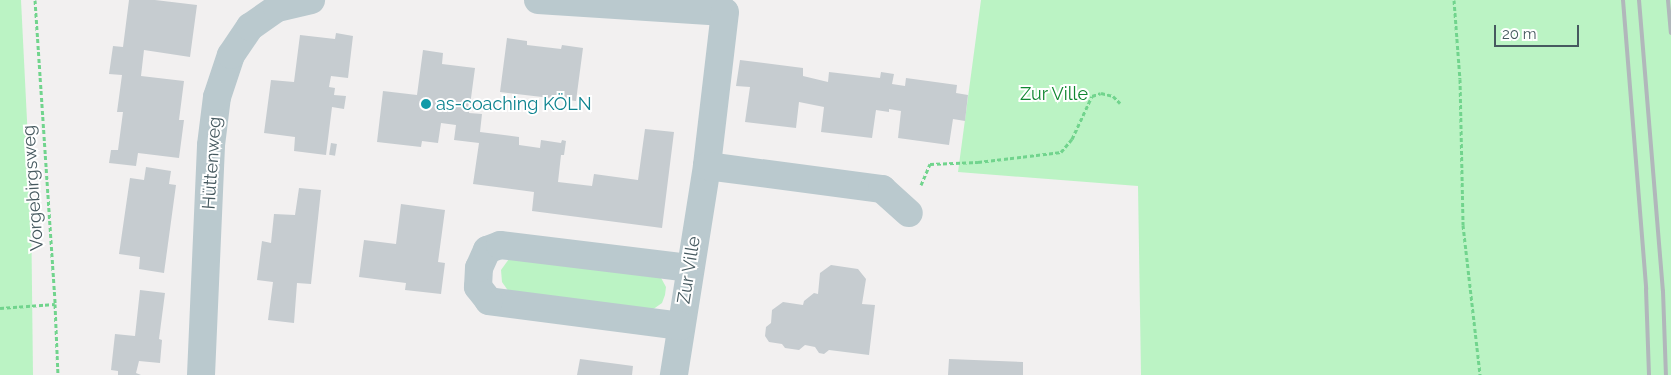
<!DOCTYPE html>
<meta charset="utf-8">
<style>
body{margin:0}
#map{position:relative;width:1671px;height:375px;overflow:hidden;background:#f2f0f0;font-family:Raleway,sans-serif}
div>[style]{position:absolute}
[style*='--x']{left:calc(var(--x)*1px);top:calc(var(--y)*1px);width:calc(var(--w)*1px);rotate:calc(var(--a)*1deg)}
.green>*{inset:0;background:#bbf3c4}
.building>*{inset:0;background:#c6ccd0;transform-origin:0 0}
.path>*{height:3px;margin-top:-1.5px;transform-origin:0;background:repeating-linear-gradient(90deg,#71d48d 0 4px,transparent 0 6.5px)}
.minor>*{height:28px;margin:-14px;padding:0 14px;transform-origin:14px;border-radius:14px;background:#bac9ce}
.rail>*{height:4px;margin:-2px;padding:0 2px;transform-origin:2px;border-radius:2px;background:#b1b7bb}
.dots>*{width:14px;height:14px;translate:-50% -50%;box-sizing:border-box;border:2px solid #fff;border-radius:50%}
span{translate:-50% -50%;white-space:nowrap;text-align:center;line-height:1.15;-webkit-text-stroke:4px #fff;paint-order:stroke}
.park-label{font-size:18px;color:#108731}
.culture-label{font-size:18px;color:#0d838f}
.left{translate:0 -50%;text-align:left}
.street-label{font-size:18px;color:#46595f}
.scale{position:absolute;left:1494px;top:25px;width:85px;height:22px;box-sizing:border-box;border:2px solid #46595f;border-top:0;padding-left:6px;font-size:15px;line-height:18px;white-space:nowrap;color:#46595f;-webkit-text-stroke:4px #fff;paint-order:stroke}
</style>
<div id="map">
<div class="green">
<div style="clip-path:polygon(0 0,21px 0,31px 201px,33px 375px,0 375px)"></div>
<div style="clip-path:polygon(981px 0,1671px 0,1671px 375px,1141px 375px,1138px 186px,958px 172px)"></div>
<div style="clip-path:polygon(511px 256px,660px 276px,666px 287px,665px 295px,662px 303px,652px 310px,509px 292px,502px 282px,501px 270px)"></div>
</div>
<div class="building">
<div style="clip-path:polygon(129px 0,155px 0,197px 5px,190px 57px,144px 50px,141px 76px,184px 81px,179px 120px,184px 120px,179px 158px,138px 153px,136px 166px,109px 163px,111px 150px,118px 150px,123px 112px,117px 112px,122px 75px,109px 74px,113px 46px,123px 47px)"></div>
<div style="clip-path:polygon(336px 33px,353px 36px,348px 78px,331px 76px,329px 87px,335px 88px,334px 95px,346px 96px,344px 109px,332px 107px,326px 155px,294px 151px,295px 137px,264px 133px,271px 80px,294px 82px,300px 35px,335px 39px)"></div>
<div style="clip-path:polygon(507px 38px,527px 41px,527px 45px,561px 49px,562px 45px,583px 48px,576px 101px,500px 92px)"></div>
<div style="clip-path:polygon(423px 50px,443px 53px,442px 64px,475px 68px,469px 113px,482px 114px,480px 132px,519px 137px,519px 145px,540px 148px,541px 140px,561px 143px,562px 140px,566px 141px,564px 155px,561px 155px,558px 182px,592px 186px,594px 174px,638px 180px,645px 129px,674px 132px,662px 228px,532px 211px,534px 192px,473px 184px,479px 143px,454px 140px,456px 125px,441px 123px,438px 143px,422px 141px,421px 147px,377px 142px,383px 91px,417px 95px)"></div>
<div style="clip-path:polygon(740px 60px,803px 68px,803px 76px,828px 82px,829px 72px,880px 78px,881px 72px,894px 74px,892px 84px,905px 86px,906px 78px,957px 85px,956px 93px,968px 95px,965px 121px,953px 119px,949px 145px,898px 138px,901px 111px,889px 109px,889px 112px,876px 110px,872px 138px,821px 132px,824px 107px,799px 102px,796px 128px,745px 122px,750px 87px,736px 86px)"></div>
<div style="left:331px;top:143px;width:6px;height:12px;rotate:9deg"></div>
<div style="clip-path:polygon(146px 167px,171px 171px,169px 184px,176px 185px,164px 273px,139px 269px,140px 257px,119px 254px,130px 178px,144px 180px)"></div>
<div style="clip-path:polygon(299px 188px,321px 190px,311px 284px,297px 283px,294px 323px,268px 320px,273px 282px,257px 280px,262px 241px,271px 243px,274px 214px,295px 215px)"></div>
<div style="clip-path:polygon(401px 204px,445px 210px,438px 262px,445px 263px,441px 294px,405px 290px,406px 283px,359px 277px,364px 240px,396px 244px)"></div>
<div style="clip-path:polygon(831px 265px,858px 269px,866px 279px,862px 304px,875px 305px,869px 355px,829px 350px,824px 354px,819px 353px,815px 347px,805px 345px,799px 350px,785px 348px,782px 344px,769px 342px,765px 336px,766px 327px,771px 323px,772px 310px,783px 302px,803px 305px,804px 301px,814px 293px,818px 294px,820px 273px)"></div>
<div style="clip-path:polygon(140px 290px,165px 293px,159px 339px,162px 340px,160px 363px,139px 361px,136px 373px,141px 375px,118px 375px,118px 371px,111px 370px,115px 334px,135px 336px)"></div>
<div style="clip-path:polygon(580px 359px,633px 366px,632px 375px,577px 375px)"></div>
<div style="clip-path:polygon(949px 359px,1023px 362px,1023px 375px,948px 375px)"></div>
</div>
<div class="path">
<div style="--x:35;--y:0;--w:305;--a:86.2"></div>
<div style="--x:55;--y:304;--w:71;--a:87.6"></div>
<div style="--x:1454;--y:0;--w:79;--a:85.7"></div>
<div style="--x:1460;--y:79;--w:146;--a:88.8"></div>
<div style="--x:1463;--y:225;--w:151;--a:83.5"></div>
<div style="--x:921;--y:185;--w:23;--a:-67"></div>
<div style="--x:930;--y:164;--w:48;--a:-2.4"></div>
<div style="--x:978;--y:162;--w:84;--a:-6.9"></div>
<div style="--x:1061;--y:152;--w:17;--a:-50"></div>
<div style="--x:1072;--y:139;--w:47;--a:-65.1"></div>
<div style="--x:1092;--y:96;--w:9;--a:-18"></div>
<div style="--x:1101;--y:93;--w:12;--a:14"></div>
<div style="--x:1113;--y:96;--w:10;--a:45"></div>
<div style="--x:0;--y:308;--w:55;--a:-4.2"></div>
</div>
<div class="minor">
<div style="--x:538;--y:0;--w:187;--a:3.7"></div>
<div style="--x:725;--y:12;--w:155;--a:96.7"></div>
<div style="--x:707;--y:166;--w:212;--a:99"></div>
<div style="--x:707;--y:166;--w:177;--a:7.5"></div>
<div style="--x:882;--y:189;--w:36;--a:42"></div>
<div style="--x:681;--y:326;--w:194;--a:-172.6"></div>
<div style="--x:489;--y:301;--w:18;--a:-128"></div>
<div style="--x:478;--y:287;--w:19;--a:-87"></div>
<div style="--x:479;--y:268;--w:20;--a:-66"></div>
<div style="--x:487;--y:250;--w:14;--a:-21"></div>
<div style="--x:500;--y:245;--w:190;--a:6.9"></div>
<div style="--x:201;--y:375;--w:230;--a:-87.5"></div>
<div style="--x:211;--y:145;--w:48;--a:-82.9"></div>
<div style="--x:217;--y:97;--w:44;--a:-71.6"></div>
<div style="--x:231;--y:55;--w:34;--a:-56"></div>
<div style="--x:250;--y:27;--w:33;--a:-35"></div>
<div style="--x:277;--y:8;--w:35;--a:-13"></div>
</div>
<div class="rail">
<div style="--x:1623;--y:0;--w:290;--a:85.4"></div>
<div style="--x:1646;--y:289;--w:86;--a:88"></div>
<div style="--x:1639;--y:0;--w:292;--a:85.3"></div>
<div style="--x:1663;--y:291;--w:84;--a:88"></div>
<div style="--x:1668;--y:0;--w:33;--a:85"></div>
</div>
<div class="dots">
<div style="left:426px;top:104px;background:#0f9aa8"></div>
</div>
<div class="park-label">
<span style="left:1054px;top:94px">Zur Ville</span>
</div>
<div class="culture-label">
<span class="left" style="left:436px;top:104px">as-coaching KÖLN</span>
</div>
<div class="street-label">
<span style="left:212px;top:163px;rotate:-86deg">Hüttenweg</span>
<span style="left:33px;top:188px;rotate:-94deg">Vorgebirgsweg</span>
<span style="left:689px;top:270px;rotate:-81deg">Zur Ville</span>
</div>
<div class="scale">20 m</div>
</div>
